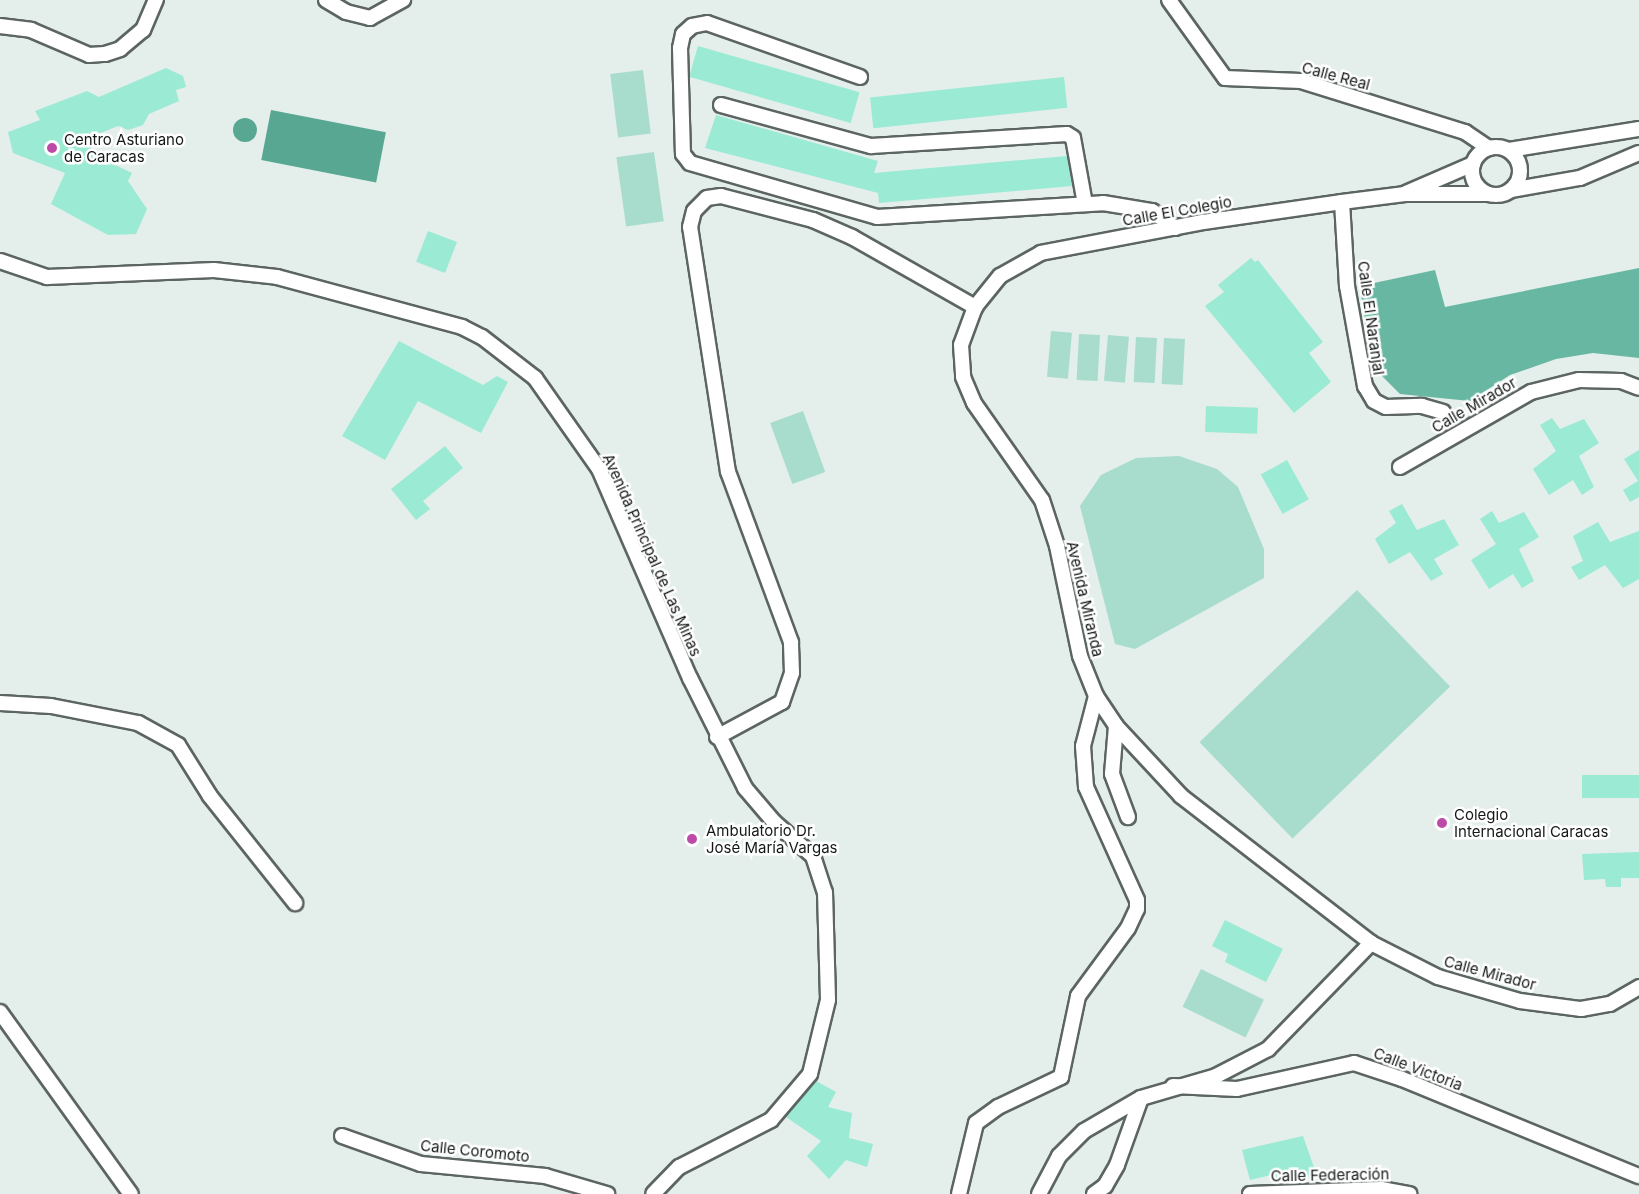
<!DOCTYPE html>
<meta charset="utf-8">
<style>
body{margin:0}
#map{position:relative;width:1639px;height:1194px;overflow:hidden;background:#e4eeeb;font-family:Inter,sans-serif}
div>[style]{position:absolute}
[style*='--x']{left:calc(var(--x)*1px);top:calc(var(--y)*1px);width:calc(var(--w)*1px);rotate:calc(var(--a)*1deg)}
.green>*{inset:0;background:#a8ddce;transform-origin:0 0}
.forest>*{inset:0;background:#67b7a2}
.water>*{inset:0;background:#57a793;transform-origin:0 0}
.round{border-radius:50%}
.building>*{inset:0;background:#9aead4;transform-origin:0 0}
.roads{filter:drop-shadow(2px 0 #5c6562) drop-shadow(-2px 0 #5c6562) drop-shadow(0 2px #5c6562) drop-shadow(0 -2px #5c6562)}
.minor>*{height:14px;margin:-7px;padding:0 7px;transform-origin:7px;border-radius:7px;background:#fff}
.minor>.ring{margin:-7px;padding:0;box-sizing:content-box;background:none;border:14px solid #fff;border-radius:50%}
.dots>*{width:16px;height:16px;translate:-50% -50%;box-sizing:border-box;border:3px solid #fff;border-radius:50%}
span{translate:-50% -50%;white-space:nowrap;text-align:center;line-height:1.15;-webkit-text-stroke:5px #fff;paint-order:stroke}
.street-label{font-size:15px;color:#141817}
.poi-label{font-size:15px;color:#141817}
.left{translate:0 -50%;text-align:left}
</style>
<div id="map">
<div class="green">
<div style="left:643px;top:70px;width:64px;height:33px;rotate:83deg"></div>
<div style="left:654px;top:152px;width:70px;height:38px;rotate:82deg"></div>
<div style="left:1051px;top:331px;width:21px;height:46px;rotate:5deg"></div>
<div style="left:1079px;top:334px;width:21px;height:46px;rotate:3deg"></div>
<div style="left:1108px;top:335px;width:21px;height:46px;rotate:5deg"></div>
<div style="left:1136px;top:337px;width:21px;height:45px;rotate:3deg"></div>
<div style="left:1164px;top:338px;width:21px;height:46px;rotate:3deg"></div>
<div style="left:803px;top:411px;width:65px;height:35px;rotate:70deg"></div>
<div style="clip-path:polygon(1179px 456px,1217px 469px,1238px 487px,1264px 549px,1264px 578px,1135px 649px,1115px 644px,1080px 506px,1101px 475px,1136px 458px)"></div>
<div style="left:1357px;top:590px;width:134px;height:219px;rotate:46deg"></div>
<div style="left:1201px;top:969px;width:70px;height:42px;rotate:26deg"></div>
</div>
<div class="forest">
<div style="clip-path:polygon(1639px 268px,1639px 358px,1593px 353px,1556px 359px,1510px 375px,1470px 401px,1400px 394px,1370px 364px,1360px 286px,1435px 270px,1445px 307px)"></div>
</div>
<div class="water">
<div style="left:271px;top:110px;width:117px;height:51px;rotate:11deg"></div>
<div class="round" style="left:233px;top:118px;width:24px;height:24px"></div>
</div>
<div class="building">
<div style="left:698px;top:46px;width:168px;height:32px;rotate:16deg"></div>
<div style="clip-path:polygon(166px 68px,183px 76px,186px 87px,176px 90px,179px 101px,149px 114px,143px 125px,128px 130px,118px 126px,88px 138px,94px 155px,132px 173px,128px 181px,147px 209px,136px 234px,108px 235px,51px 204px,65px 173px,13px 153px,8px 132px,40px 120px,35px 111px,87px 91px,99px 97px)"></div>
<div style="left:1064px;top:77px;width:31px;height:195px;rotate:84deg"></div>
<div style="clip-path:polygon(716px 115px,878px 161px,874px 173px,1067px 156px,1072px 186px,879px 203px,878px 193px,705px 148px)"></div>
<div style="left:428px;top:231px;width:31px;height:33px;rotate:21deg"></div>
<div style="clip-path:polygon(1251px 258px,1255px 262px,1258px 260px,1323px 342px,1309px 353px,1331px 382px,1294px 413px,1205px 306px,1224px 292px,1218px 285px)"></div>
<div style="clip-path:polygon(399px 341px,483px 385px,497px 376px,508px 382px,481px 433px,418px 401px,385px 460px,342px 436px)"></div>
<div style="left:1206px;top:406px;width:52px;height:26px;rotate:2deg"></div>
<div style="clip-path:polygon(1552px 418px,1560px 429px,1584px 419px,1599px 443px,1579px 456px,1594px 487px,1582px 495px,1573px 480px,1549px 495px,1533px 469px,1556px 451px,1540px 425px)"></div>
<div style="clip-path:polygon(445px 446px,463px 468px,423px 501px,430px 509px,416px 520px,391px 489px)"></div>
<div style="clip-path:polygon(1639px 450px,1639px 497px,1630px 502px,1623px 490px,1638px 481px,1624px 459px)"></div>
<div style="left:1287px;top:460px;width:45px;height:30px;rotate:61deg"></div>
<div style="clip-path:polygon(1402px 504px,1417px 530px,1444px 519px,1459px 545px,1434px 559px,1443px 574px,1431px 581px,1410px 552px,1389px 564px,1375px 539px,1396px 523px,1389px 511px)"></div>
<div style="clip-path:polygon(1492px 511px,1499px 523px,1524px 512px,1539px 537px,1519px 549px,1534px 581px,1522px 588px,1513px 574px,1489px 589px,1471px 560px,1496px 544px,1480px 519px)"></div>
<div style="clip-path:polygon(1598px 522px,1610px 542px,1639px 531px,1639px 579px,1623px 588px,1605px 565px,1579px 580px,1571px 567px,1583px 561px,1573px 536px)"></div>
<div style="left:1639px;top:775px;width:23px;height:57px;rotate:90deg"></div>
<div style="clip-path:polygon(1639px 852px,1639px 878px,1621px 878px,1621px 887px,1606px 887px,1605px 879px,1584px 880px,1582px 854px)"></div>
<div style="clip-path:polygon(1225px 920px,1283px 949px,1266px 982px,1225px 962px,1228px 954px,1212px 946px)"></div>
<div style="clip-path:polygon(816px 1081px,836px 1092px,828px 1107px,852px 1113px,849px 1138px,873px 1144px,867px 1167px,846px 1160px,829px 1179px,807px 1156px,821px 1141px,786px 1117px)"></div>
<div style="clip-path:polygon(1303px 1136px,1317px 1176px,1294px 1183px,1290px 1179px,1275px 1184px,1271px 1175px,1250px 1180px,1242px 1150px)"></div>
</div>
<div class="roads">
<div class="minor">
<div style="--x:326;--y:0;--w:23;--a:31"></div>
<div style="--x:346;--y:12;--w:25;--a:14"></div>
<div style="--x:370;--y:18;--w:38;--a:-29"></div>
<div style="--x:1169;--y:0;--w:96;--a:54.3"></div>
<div style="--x:1225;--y:78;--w:76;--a:2.3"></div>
<div style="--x:1301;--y:81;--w:172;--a:17.3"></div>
<div style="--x:1465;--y:132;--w:29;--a:34"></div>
<div style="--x:0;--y:26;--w:31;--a:7"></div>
<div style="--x:31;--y:30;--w:63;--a:23.3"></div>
<div style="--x:89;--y:55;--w:16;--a:-4"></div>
<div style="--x:105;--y:54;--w:16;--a:-18"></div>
<div style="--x:120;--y:49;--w:30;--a:-40"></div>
<div style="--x:143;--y:30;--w:33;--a:-67"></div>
<div style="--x:860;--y:77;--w:162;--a:-160.6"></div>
<div style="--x:707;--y:23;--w:15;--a:169"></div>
<div style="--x:692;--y:26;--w:12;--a:138"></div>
<div style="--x:683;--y:34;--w:14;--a:102"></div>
<div style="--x:680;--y:48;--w:106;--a:88.4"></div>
<div style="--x:683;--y:154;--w:11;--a:52"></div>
<div style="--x:690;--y:163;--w:195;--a:16.1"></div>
<div style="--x:877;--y:217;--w:226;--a:-3.5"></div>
<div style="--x:1103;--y:203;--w:50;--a:9.3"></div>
<div style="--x:1152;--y:211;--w:29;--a:36"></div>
<div style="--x:721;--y:105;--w:156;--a:15.3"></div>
<div style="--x:871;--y:146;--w:196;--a:-3.5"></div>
<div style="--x:1067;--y:134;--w:7;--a:34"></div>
<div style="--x:1073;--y:138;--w:67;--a:79.7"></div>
<div class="ring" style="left:1472px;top:147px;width:34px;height:34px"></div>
<div style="--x:1509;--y:150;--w:132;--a:-9.2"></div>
<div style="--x:1511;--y:190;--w:70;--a:-9.9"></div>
<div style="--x:1580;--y:178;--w:64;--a:-23"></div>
<div style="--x:1406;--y:193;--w:73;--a:-23.4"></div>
<div style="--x:1488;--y:194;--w:83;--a:180"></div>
<div style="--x:1405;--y:194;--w:64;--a:172.8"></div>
<div style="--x:1342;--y:202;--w:140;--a:171.8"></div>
<div style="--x:1203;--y:222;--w:165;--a:169.2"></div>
<div style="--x:1041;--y:253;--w:47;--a:150.7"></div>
<div style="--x:1000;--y:276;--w:40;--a:129"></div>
<div style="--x:975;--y:307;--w:40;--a:110.2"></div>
<div style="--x:961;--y:345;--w:32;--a:86"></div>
<div style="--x:963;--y:377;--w:28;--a:67"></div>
<div style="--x:974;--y:403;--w:118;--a:55"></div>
<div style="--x:1042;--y:500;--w:48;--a:71.9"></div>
<div style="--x:1057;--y:546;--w:112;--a:78.2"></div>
<div style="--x:1080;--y:656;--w:43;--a:68.2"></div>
<div style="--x:1096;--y:696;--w:36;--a:56"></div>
<div style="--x:1116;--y:726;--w:96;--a:47.1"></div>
<div style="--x:1181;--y:796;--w:240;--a:37.7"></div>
<div style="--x:1371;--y:943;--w:75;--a:26.9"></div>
<div style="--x:1438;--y:977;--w:85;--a:16.3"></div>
<div style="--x:1520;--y:1001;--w:62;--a:7.5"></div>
<div style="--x:1581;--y:1009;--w:29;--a:-10"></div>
<div style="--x:1610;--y:1004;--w:34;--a:-30"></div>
<div style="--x:1342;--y:202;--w:84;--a:86.6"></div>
<div style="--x:1347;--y:286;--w:102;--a:79.8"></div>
<div style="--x:1365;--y:386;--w:17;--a:59"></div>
<div style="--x:1374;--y:401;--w:13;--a:27"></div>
<div style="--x:1386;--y:407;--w:36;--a:-2"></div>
<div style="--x:1422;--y:406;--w:22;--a:16"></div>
<div style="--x:0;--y:261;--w:50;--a:18.8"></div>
<div style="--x:47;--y:277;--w:167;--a:-2.4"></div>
<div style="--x:214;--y:270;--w:63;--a:6.3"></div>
<div style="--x:277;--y:277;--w:192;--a:15.1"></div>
<div style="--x:462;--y:327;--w:22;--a:27"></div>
<div style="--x:482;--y:337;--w:67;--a:37.7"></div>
<div style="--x:535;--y:378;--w:111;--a:54.9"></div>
<div style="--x:599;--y:469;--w:228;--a:66.5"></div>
<div style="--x:690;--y:678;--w:123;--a:63.4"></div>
<div style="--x:745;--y:788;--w:45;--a:49.5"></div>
<div style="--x:774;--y:822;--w:52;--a:41.1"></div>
<div style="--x:813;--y:856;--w:38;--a:72"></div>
<div style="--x:825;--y:892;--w:108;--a:88.4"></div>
<div style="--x:828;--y:1000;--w:76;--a:103.7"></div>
<div style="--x:810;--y:1074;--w:60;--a:130.3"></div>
<div style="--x:771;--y:1120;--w:103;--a:152.9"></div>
<div style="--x:679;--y:1167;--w:37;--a:134"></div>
<div style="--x:1400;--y:467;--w:151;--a:-29.8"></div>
<div style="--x:1531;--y:392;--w:49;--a:-14"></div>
<div style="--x:1579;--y:380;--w:42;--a:1.4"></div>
<div style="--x:1621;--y:381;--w:19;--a:21"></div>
<div style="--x:0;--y:703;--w:51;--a:3.4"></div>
<div style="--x:51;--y:706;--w:89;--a:11.1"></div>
<div style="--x:138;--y:723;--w:46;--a:28.8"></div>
<div style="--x:178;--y:745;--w:60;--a:57.9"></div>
<div style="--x:210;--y:796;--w:137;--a:51.5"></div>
<div style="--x:1116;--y:726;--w:48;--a:94.8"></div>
<div style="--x:1112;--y:774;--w:46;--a:69.6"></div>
<div style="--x:717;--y:737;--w:74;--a:-28.3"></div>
<div style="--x:782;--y:702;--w:31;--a:-71"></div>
<div style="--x:792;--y:673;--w:31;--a:-92"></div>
<div style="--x:791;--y:642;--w:181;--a:-110.3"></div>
<div style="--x:728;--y:472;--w:248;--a:-98.8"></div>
<div style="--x:690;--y:227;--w:16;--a:-76"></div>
<div style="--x:694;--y:211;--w:18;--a:-45"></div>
<div style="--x:707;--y:198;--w:14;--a:-8"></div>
<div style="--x:721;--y:196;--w:95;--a:14.6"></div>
<div style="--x:813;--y:220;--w:43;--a:23.6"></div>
<div style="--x:852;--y:237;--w:142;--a:29.6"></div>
<div style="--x:0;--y:1012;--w:224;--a:54.3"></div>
<div style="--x:1173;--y:1086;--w:64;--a:2.7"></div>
<div style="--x:1237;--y:1089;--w:120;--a:-12.5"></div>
<div style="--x:1354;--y:1063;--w:51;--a:18.4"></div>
<div style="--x:1402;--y:1079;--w:256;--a:22.3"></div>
<div style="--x:342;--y:1136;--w:84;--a:19.5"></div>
<div style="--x:421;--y:1164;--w:125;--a:5.5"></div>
<div style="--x:545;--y:1176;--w:65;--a:16.2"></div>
<div style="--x:959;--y:1194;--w:73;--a:-76.5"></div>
<div style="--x:976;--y:1123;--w:27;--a:-36"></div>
<div style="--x:998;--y:1107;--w:70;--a:-25.5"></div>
<div style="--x:1061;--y:1077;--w:83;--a:-78.1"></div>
<div style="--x:1078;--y:996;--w:84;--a:-53.7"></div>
<div style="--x:1128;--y:928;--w:21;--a:-65"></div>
<div style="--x:1137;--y:909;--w:9;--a:-90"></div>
<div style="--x:1137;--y:900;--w:124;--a:-114.3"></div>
<div style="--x:1086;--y:787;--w:41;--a:-94.2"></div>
<div style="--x:1083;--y:746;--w:52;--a:-75.4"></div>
<div style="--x:1039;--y:1194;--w:43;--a:-62.2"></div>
<div style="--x:1059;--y:1156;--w:35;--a:-45"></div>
<div style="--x:1084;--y:1131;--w:66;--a:-30.1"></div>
<div style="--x:1141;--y:1098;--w:78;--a:-16.3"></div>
<div style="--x:1216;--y:1076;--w:59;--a:-27.4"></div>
<div style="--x:1268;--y:1049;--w:148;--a:-45.8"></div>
<div style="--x:1094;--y:1194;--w:14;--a:-36"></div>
<div style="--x:1105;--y:1186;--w:24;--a:-60"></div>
<div style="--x:1117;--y:1165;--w:71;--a:-70.3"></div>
<div style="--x:1250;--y:1194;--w:131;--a:-2.2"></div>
<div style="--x:1381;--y:1189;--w:29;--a:10"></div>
</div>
</div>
<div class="dots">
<div style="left:52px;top:148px;background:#bc4ba7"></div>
<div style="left:1442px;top:823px;background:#bc4ba7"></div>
<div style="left:692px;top:839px;background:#bc4ba7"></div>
</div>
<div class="street-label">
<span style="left:1336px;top:76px;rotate:15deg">Calle Real</span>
<span style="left:1177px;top:211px;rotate:-10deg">Calle El Colegio</span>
<span style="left:1371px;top:318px;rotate:82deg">Calle El Naranjal</span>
<span style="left:1474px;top:405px;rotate:-30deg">Calle Mirador</span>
<span style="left:652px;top:555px;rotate:66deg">Avenida Principal de Las Minas</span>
<span style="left:1085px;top:599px;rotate:77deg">Avenida Miranda</span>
<span style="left:1490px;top:973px;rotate:15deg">Calle Mirador</span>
<span style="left:1418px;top:1069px;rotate:21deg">Calle Victoria</span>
<span style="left:475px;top:1151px;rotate:6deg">Calle Coromoto</span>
<span style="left:1330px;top:1175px;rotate:-1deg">Calle Federación</span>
</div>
<div class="poi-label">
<span class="left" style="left:64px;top:148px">Centro Asturiano<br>de Caracas</span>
<span class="left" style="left:1454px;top:823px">Colegio<br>Internacional Caracas</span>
<span class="left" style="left:706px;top:839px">Ambulatorio Dr.<br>José María Vargas</span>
</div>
</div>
